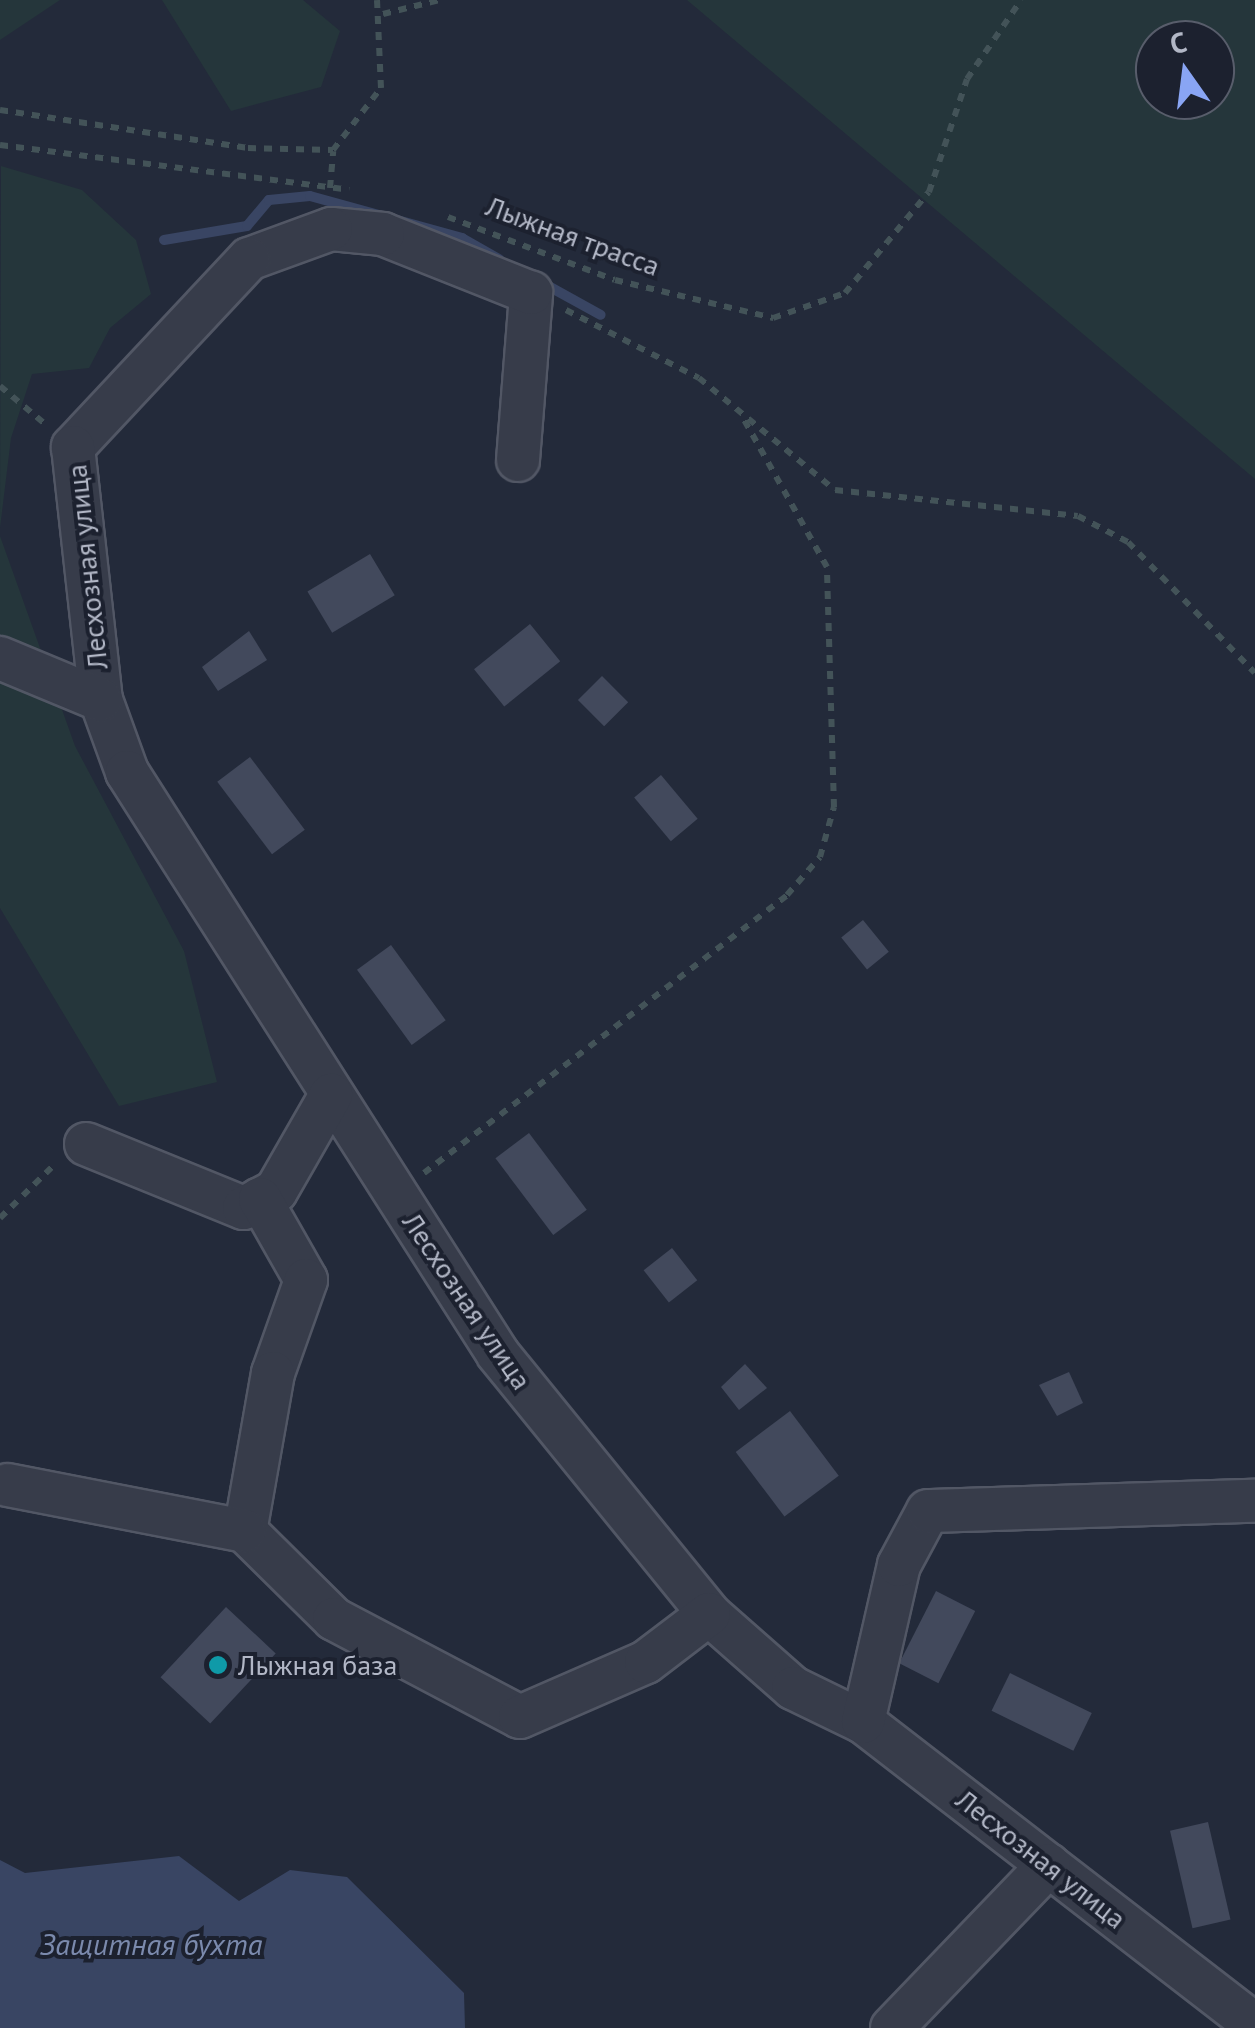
<!DOCTYPE html>
<meta charset="utf-8">
<style>
body{margin:0}
#map{position:relative;width:1255px;height:2028px;overflow:hidden;background:#232a3a;font-family:"PT Sans",sans-serif}
div>[style]{position:absolute}
[style*='--x']{left:calc(var(--x)*1px);top:calc(var(--y)*1px);width:calc(var(--w)*1px);rotate:calc(var(--a)*1deg)}
.green>*{inset:0;background:#25363b}
.water>*{inset:0;background:#394563}
.stream>*{height:10px;margin:-5px;padding:0 5px;transform-origin:5px;border-radius:5px;background:#394563}
.building>*{inset:0;background:#42495c;transform-origin:0 0}
.path>*{height:6px;margin-top:-3px;transform-origin:0;background:repeating-linear-gradient(90deg,#435358 0 8px,transparent 0 16px)}
.roads{filter:drop-shadow(2px 0 #525765) drop-shadow(-2px 0 #525765) drop-shadow(0 2px #525765) drop-shadow(0 -2px #525765)}
.minor>*{height:42px;margin:-21px;padding:0 21px;transform-origin:21px;border-radius:21px;background:#373c4a}
.dots>*{width:28px;height:28px;translate:-50% -50%;box-sizing:border-box;border:5px solid #1c212f;border-radius:50%}
span{translate:-50% -50%;white-space:nowrap;text-align:center;line-height:1.15;-webkit-text-stroke:8px #1c212f;paint-order:stroke}
.street-label{font-size:28px;color:#b2b7c6}
.poi-label{font-size:28px;color:#b2b7c6}
.left{translate:0 -50%;text-align:left}
.water-label{font-size:30px;color:#7b8aad;font-style:italic}
.north{position:absolute;left:1135px;top:20px;width:100px;height:100px;box-sizing:border-box;background:#1c212f;border:2px solid #585d6b;border-radius:50%;rotate:346deg;font-size:28px;font-weight:700;line-height:40px;text-align:center;color:#b2b7c6}
.north::after{content:'';display:block;margin:auto;width:35px;height:45px;background:#89a5f4;clip-path:polygon(50% 0,100% 100%,50% 72%,0 100%)}
</style>
<div id="map">
<div class="green">
<div style="clip-path:polygon(0 0,60px 0,0 40px)"></div>
<div style="clip-path:polygon(162px 0,303px 0,340px 31px,321px 87px,231px 111px)"></div>
<div style="clip-path:polygon(evenodd,687px 0,1255px 0,1255px 479px,687px 0,1155px 40px,1215px 40px,1215px 100px,1155px 100px,1155px 40px)"></div>
<div style="clip-path:polygon(1px 166px,82px 190px,136px 240px,151px 294px,110px 328px,89px 368px,32px 374px,11px 438px,0 528px)"></div>
<div style="clip-path:polygon(0 536px,75px 746px,184px 951px,217px 1082px,119px 1106px,0 908px)"></div>
</div>
<div class="water">
<div style="clip-path:polygon(179px 1856px,239px 1901px,290px 1870px,347px 1877px,464px 1993px,465px 2028px,0 2028px,0 1860px,25px 1873px)"></div>
</div>
<div class="stream">
<div style="--x:164;--y:240;--w:84;--a:-9.6"></div>
<div style="--x:247;--y:226;--w:34;--a:-50"></div>
<div style="--x:269;--y:200;--w:41;--a:-5.6"></div>
<div style="--x:310;--y:196;--w:158;--a:15.4"></div>
<div style="--x:462;--y:238;--w:43;--a:29.6"></div>
<div style="--x:541;--y:282;--w:68;--a:28.8"></div>
</div>
<div class="building">
<div style="left:370px;top:554px;width:48px;height:73px;rotate:59deg"></div>
<div style="left:530px;top:624px;width:48px;height:72px;rotate:51deg"></div>
<div style="clip-path:polygon(249px 631px,267px 660px,218px 691px,202px 667px)"></div>
<div style="left:602px;top:676px;width:37px;height:34px;rotate:45deg"></div>
<div style="left:250px;top:757px;width:91px;height:41px;rotate:53deg"></div>
<div style="left:661px;top:775px;width:57px;height:35px;rotate:50deg"></div>
<div style="left:863px;top:920px;width:41px;height:28px;rotate:51deg"></div>
<div style="left:391px;top:945px;width:93px;height:42px;rotate:54deg"></div>
<div style="left:529px;top:1133px;width:96px;height:42px;rotate:53deg"></div>
<div style="left:672px;top:1248px;width:41px;height:36px;rotate:52deg"></div>
<div style="clip-path:polygon(745px 1364px,767px 1388px,739px 1410px,721px 1387px)"></div>
<div style="clip-path:polygon(1069px 1372px,1083px 1403px,1057px 1416px,1039px 1385px)"></div>
<div style="left:790px;top:1411px;width:81px;height:68px;rotate:53deg"></div>
<div style="left:936px;top:1591px;width:44px;height:81px;rotate:27deg"></div>
<div style="left:226px;top:1607px;width:68px;height:96px;rotate:43deg"></div>
<div style="left:1010px;top:1673px;width:91px;height:42px;rotate:26deg"></div>
<div style="left:1208px;top:1822px;width:100px;height:39px;rotate:77deg"></div>
</div>
<div class="path">
<div style="--x:383;--y:14;--w:58;--a:-14"></div>
<div style="--x:0;--y:110;--w:251;--a:8.7"></div>
<div style="--x:248;--y:148;--w:85;--a:1.3"></div>
<div style="--x:333;--y:150;--w:78;--a:-52.3"></div>
<div style="--x:381;--y:88;--w:88;--a:-92.6"></div>
<div style="--x:0;--y:145;--w:352;--a:7.3"></div>
<div style="--x:330;--y:188;--w:37;--a:-85"></div>
<div style="--x:448;--y:217;--w:178;--a:20.7"></div>
<div style="--x:615;--y:280;--w:163;--a:13.5"></div>
<div style="--x:773;--y:318;--w:76;--a:-19.1"></div>
<div style="--x:845;--y:293;--w:131;--a:-50.3"></div>
<div style="--x:929;--y:192;--w:119;--a:-71.4"></div>
<div style="--x:967;--y:79;--w:96;--a:-55.6"></div>
<div style="--x:566;--y:310;--w:149;--a:27.1"></div>
<div style="--x:699;--y:378;--w:176;--a:39.5"></div>
<div style="--x:835;--y:490;--w:244;--a:6.1"></div>
<div style="--x:1078;--y:516;--w:56;--a:27.5"></div>
<div style="--x:1128;--y:542;--w:182;--a:45.9"></div>
<div style="--x:0;--y:386;--w:59;--a:40.2"></div>
<div style="--x:424;--y:1173;--w:457;--a:-37.4"></div>
<div style="--x:787;--y:895;--w:50;--a:-49"></div>
<div style="--x:820;--y:857;--w:52;--a:-74.4"></div>
<div style="--x:834;--y:807;--w:240;--a:-91.7"></div>
<div style="--x:827;--y:567;--w:173;--a:-119.4"></div>
<div style="--x:0;--y:1218;--w:77;--a:-44.5"></div>
</div>
<div class="roads">
<div class="minor">
<div style="--x:518;--y:460;--w:168;--a:-85.5"></div>
<div style="--x:531;--y:293;--w:159;--a:-158.3"></div>
<div style="--x:383;--y:234;--w:52;--a:-174.5"></div>
<div style="--x:331;--y:229;--w:87;--a:159.9"></div>
<div style="--x:249;--y:259;--w:258;--a:133.1"></div>
<div style="--x:73;--y:447;--w:255;--a:83.7"></div>
<div style="--x:101;--y:700;--w:77;--a:70.1"></div>
<div style="--x:127;--y:772;--w:690;--a:57.48"></div>
<div style="--x:498;--y:1354;--w:335;--a:50.9"></div>
<div style="--x:709;--y:1614;--w:112;--a:41.4"></div>
<div style="--x:793;--y:1688;--w:78;--a:25.9"></div>
<div style="--x:863;--y:1722;--w:495;--a:37.7"></div>
<div style="--x:0;--y:658;--w:109;--a:22.6"></div>
<div style="--x:86;--y:1144;--w:170;--a:22.1"></div>
<div style="--x:244;--y:1208;--w:36;--a:-28"></div>
<div style="--x:276;--y:1191;--w:111;--a:-60.2"></div>
<div style="--x:260;--y:1199;--w:93;--a:60.4"></div>
<div style="--x:306;--y:1280;--w:99;--a:109.5"></div>
<div style="--x:273;--y:1373;--w:160;--a:100"></div>
<div style="--x:245;--y:1531;--w:125;--a:44.7"></div>
<div style="--x:334;--y:1619;--w:210;--a:27.8"></div>
<div style="--x:520;--y:1717;--w:137;--a:-23.6"></div>
<div style="--x:646;--y:1662;--w:79;--a:-37.3"></div>
<div style="--x:8;--y:1485;--w:241;--a:11"></div>
<div style="--x:863;--y:1722;--w:161;--a:-77.1"></div>
<div style="--x:899;--y:1565;--w:61;--a:-61.8"></div>
<div style="--x:928;--y:1511;--w:327;--a:-1.8"></div>
<div style="--x:892;--y:2028;--w:226;--a:-46.1"></div>
</div>
</div>
<div class="dots">
<div style="left:218px;top:1665px;background:#0f9aa8"></div>
</div>
<div class="street-label">
<span style="left:573px;top:236px;rotate:20deg">Лыжная трасса</span>
<span style="left:87px;top:567px;rotate:-96deg">Лесхозная улица</span>
<span style="left:467px;top:1301px;rotate:56deg">Лесхозная улица</span>
<span style="left:1041px;top:1859px;rotate:38deg">Лесхозная улица</span>
</div>
<div class="poi-label">
<span class="left" style="left:238px;top:1665px">Лыжная база</span>
</div>
<div class="water-label">
<span style="left:151px;top:1944px">Защитная бухта</span>
</div>
<div class="north">С</div>
</div>
